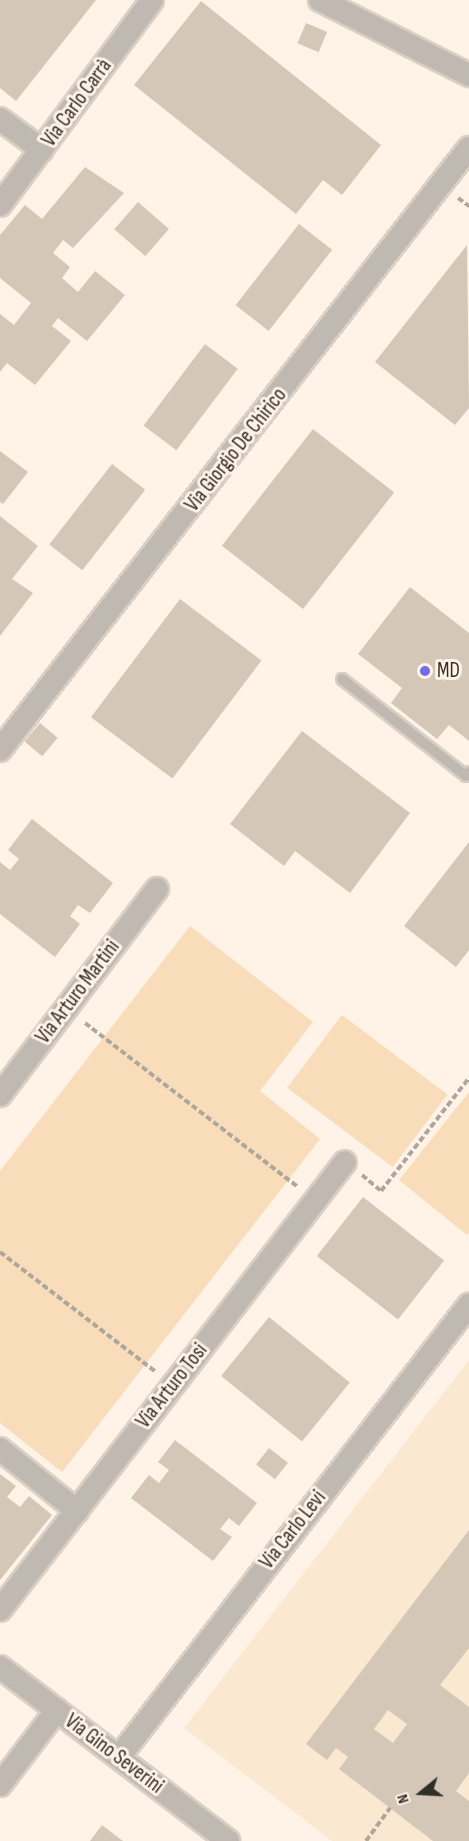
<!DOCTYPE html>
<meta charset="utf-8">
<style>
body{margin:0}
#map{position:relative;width:469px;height:1841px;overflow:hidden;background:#fef3e6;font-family:"Sofia Sans Condensed",sans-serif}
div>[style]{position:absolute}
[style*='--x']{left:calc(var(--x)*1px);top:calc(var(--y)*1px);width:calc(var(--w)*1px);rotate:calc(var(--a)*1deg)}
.built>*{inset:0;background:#fae8d1}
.green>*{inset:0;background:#f9dcb9;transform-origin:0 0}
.building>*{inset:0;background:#d4c7b8;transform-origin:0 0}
.path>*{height:4px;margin-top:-2px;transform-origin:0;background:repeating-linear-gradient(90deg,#afa79c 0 6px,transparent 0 9px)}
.roads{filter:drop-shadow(2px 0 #d9cfc4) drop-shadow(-2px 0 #d9cfc4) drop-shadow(0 2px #d9cfc4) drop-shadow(0 -2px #d9cfc4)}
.service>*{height:10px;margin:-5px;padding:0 5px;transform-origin:5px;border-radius:5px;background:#bfb9b2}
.minor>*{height:22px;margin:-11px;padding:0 11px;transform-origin:11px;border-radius:11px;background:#bfb9b2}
.dots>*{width:16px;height:16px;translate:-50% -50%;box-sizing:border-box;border:3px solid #fef3e6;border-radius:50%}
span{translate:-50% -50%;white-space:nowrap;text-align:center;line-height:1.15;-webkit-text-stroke:6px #fef3e6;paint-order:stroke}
.street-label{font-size:21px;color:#322d27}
.poi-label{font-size:21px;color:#322d27}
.left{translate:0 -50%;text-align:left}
.north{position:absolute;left:391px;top:1763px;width:60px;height:60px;-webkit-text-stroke:4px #fef3e6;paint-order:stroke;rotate:252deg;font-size:16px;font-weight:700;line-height:24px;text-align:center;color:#322d27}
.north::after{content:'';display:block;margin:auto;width:21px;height:27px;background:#322d27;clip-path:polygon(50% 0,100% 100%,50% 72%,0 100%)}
</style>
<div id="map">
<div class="built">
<div style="clip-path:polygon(469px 1360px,469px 1841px,332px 1841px,184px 1728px)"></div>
</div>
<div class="green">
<div style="clip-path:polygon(190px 926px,313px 1022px,260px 1091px,320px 1139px,62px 1472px,0 1423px,0 1171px)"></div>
<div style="left:342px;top:1015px;width:132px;height:91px;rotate:37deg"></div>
<div style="clip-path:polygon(469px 1092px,469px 1233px,467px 1235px,399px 1180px)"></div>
</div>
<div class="building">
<div style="clip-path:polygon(0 0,96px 0,16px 101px,0 88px)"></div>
<div style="clip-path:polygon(201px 1px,381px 145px,342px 195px,323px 180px,296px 214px,134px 85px)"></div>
<div style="left:306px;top:23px;width:23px;height:22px;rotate:23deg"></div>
<div style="clip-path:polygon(85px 167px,124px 193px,73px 248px,63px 240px,53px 253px,70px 267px,62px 278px,78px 292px,95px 271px,125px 295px,87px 341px,58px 318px,52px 326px,71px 341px,35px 385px,7px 363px,0 372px,0 314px,14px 325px,31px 303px,0 278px,0 235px,25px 205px,42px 219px)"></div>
<div style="left:138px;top:202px;width:41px;height:36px;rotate:41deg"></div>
<div style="left:299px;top:224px;width:42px;height:103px;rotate:38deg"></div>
<div style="clip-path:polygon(467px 245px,469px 408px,455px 425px,375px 362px)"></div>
<div style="left:205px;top:344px;width:41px;height:102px;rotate:37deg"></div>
<div style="left:313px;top:429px;width:103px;height:148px;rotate:38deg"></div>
<div style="clip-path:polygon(0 451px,28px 472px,3px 504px,0 502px)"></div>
<div style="left:112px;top:464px;width:42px;height:102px;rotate:38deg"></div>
<div style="clip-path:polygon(0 516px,38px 546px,12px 579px,33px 593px,0 636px)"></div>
<div style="clip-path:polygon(410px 587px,469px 633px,469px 741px,449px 725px,437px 739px,391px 703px,402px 688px,358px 654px)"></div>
<div style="left:180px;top:599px;width:102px;height:148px;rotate:37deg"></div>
<div style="left:40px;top:723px;width:23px;height:24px;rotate:40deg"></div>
<div style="clip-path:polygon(302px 731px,410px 813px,350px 893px,295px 851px,284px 866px,230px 824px)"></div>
<div style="clip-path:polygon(32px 819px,113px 883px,90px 913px,78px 905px,70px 916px,80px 924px,55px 957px,0 914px,0 862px,10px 870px,19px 859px,8px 850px)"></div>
<div style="clip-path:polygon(469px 842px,469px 950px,456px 967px,404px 926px)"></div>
<div style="left:363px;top:1197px;width:103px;height:75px;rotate:38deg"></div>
<div style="left:269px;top:1317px;width:104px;height:76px;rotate:39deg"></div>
<div style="clip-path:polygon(175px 1440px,257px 1503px,239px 1526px,229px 1518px,220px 1529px,232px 1537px,213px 1561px,131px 1498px,149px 1475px,159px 1483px,169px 1470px,158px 1462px)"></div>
<div style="left:269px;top:1448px;width:24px;height:21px;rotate:38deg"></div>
<div style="clip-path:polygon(0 1474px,16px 1486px,7px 1497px,20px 1507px,29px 1496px,52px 1515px,0 1580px)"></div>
<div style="clip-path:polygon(evenodd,469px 1530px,469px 1648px,440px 1685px,469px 1707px,469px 1773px,456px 1791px,469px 1801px,469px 1841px,433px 1841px,339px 1769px,348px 1757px,336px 1748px,327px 1760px,306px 1744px,469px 1530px,388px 1710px,407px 1724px,393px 1743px,374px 1729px,388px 1710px)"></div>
<div style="clip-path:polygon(102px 1825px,123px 1841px,90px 1841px)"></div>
</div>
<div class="path">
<div style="--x:458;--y:198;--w:14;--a:36"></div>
<div style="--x:85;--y:1023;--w:269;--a:37.6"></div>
<div style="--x:362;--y:1175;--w:25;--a:40"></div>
<div style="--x:381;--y:1191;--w:143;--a:-52.1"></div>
<div style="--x:0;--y:1252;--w:197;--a:37.6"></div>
<div style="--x:366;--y:1841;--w:41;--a:-54"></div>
</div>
<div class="roads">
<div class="service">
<div style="--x:342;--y:679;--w:157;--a:38"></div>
<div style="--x:466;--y:776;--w:5;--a:-53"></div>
</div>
<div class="minor">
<div style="--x:320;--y:0;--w:167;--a:26.7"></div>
<div style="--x:0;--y:119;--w:52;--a:36.4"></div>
<div style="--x:0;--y:205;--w:255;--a:-53.4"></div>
<div style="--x:0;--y:750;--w:763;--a:-52.08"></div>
<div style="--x:0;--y:1095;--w:259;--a:-52.7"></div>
<div style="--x:0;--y:1449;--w:99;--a:38.8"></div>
<div style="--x:0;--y:1610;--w:565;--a:-52.4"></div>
<div style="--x:0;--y:1667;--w:287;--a:37.3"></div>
<div style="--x:119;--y:1757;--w:572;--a:-52.25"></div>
<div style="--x:0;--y:1785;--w:94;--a:-52.8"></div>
</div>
</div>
<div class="dots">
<div style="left:425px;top:671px;background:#746ce6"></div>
</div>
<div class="street-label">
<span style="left:77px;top:103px;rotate:-54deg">Via Carlo Carrà</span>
<span style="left:236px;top:450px;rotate:-52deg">Via Giorgio De Chirico</span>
<span style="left:78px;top:992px;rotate:-53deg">Via Arturo Martini</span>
<span style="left:172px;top:1386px;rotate:-52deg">Via Arturo Tosi</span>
<span style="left:293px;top:1530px;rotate:-52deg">Via Carlo Levi</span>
<span style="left:114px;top:1754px;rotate:37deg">Via Gino Severini</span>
</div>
<div class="poi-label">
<span class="left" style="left:437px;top:671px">MD</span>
</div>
<div class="north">N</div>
</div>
